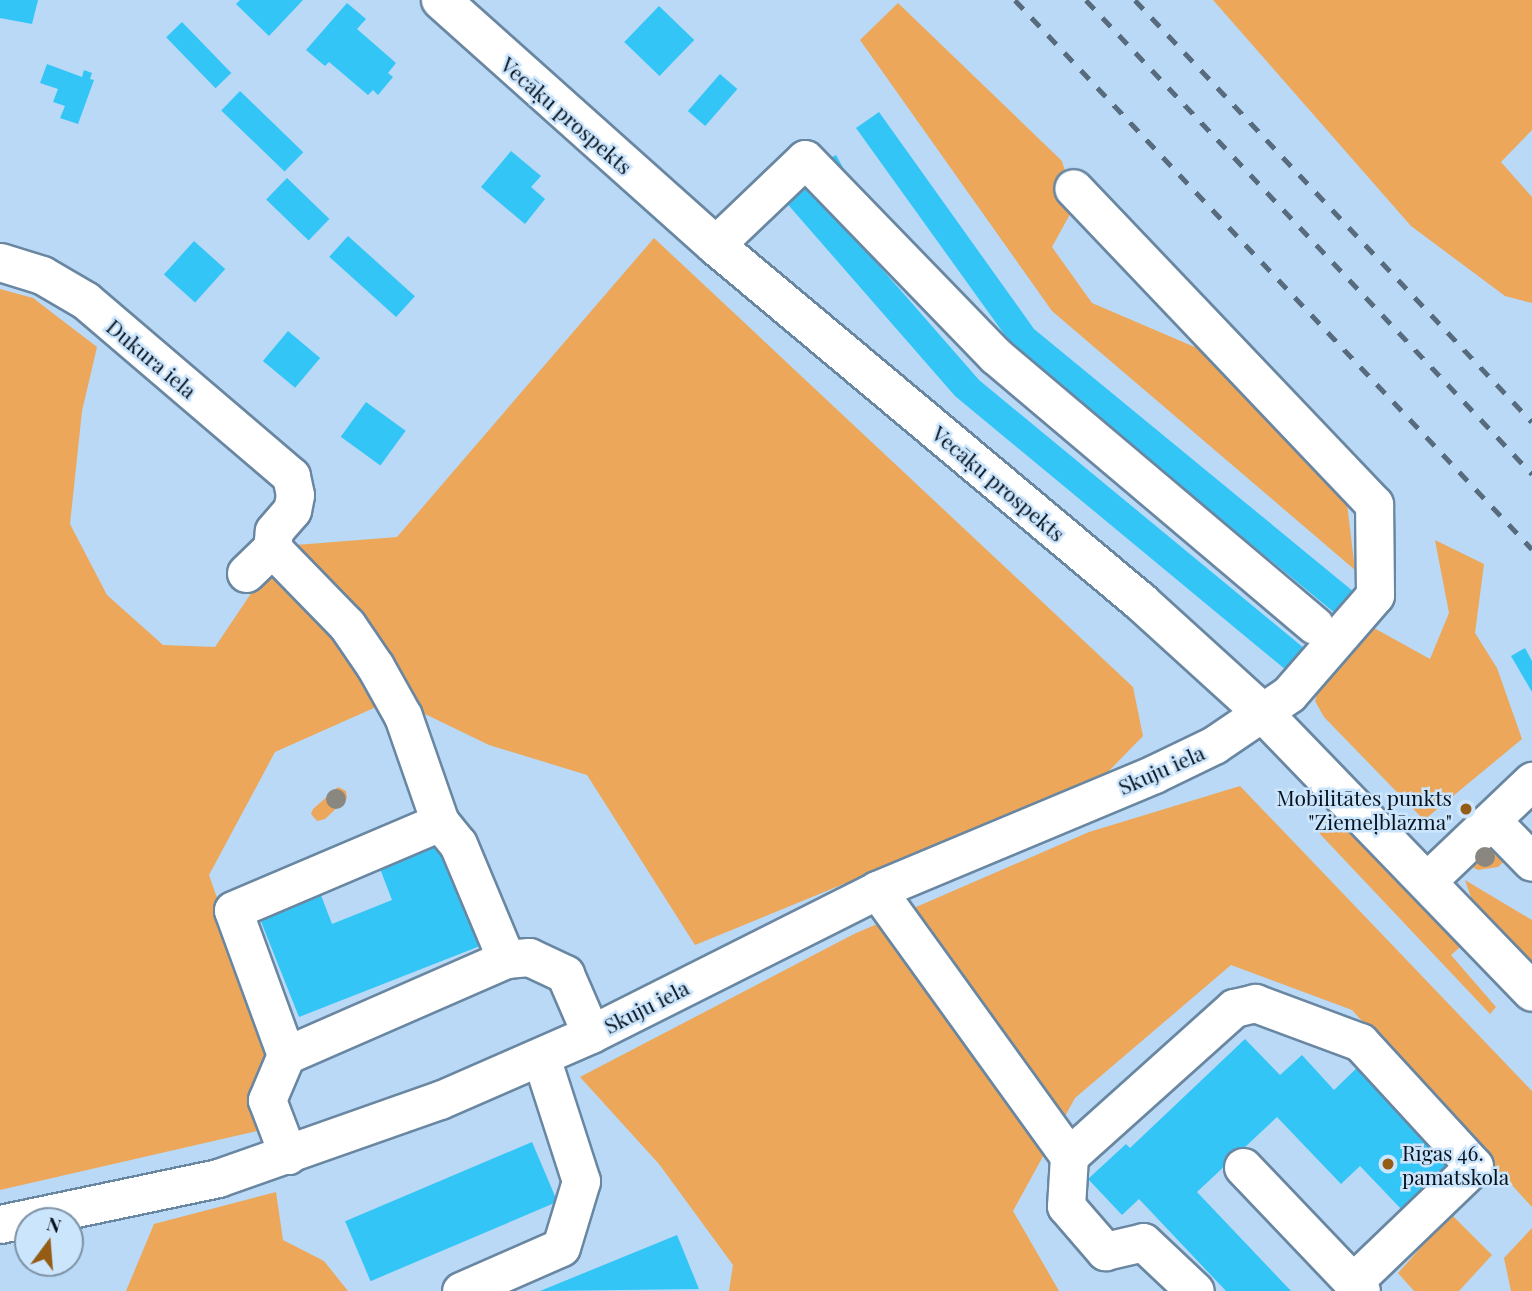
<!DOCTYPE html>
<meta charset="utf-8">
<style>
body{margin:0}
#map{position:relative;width:1532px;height:1291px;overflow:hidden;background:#b9d9f6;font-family:"Playfair Display",serif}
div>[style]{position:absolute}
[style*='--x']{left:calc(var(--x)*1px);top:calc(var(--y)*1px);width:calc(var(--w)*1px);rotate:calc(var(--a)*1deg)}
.green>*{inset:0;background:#eca75a}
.building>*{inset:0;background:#34c5f7;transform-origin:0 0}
.roads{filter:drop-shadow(2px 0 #6a87a2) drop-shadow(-2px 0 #6a87a2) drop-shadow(0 2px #6a87a2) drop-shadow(0 -2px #6a87a2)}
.minor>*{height:37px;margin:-18.5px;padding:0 18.5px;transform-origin:18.5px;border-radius:18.5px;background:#fff}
.major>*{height:38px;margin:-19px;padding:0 19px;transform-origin:19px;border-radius:19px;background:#fff}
.rail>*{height:5px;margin-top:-2.5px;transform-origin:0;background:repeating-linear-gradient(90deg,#576b7d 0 12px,transparent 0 24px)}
.trees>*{width:20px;height:20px;margin:-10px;border-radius:50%;background:#8a8680}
.dots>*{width:19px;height:19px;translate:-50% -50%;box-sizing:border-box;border:4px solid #cbe5fd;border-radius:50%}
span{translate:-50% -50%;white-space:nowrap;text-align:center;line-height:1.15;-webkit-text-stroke:5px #cbe5fd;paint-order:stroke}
.street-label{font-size:21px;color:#07121c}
.poi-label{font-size:21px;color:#07121c}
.right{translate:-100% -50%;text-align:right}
.left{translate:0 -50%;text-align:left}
.north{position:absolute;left:14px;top:1207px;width:70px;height:70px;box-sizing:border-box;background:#cbe5fd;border:2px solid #7d91a3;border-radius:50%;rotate:16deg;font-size:19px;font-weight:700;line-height:28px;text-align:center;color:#07121c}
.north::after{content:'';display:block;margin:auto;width:24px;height:32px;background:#945c15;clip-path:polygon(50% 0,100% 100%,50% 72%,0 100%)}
</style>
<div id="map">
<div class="green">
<div style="clip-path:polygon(1213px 0,1532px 0,1532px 130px,1501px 162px,1532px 197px,1532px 303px,1505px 296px,1411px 226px)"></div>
<div style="clip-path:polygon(898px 3px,1062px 161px,1075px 205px,1052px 247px,1092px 303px,1197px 348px,1346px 495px,1355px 570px,1052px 311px,860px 40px)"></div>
<div style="clip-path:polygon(654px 238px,1133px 687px,1143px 736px,1102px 778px,695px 945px,587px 775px,489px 745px,394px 699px,275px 752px,209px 875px,296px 1122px,0 1190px,0 289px,33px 298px,97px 347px,82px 411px,70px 524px,107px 595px,163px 645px,215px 647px,283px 546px,397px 537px)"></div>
<div style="clip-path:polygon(1435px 540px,1484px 564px,1475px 633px,1497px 668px,1522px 739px,1424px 820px,1324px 717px,1315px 701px,1318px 689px,1374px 628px,1430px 659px,1449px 613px)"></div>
<div style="clip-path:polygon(1240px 786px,1532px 1091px,1532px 1207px,1352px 1010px,1231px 965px,1075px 1098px,1013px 1211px,1059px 1291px,729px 1291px,733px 1265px,659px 1164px,580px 1077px,854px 934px,1089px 832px)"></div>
<div style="clip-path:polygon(338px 787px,346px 791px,347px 798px,325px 819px,317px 821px,311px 814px,313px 809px)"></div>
<div style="clip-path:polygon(1339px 807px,1466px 942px,1451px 955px,1496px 1007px,1490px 1014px,1320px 834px,1319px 827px)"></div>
<div style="clip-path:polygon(1496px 845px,1513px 853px,1498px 867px,1478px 870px,1468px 865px,1485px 846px)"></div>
<div style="clip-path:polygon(1465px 880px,1532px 920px,1532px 967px,1474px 906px)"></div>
<div style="clip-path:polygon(276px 1192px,283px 1240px,324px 1261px,348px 1291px,126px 1291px,154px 1224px)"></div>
<div style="clip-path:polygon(1451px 1214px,1492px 1255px,1459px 1291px,1414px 1291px,1398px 1273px)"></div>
<div style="clip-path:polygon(1532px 1228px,1532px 1291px,1511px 1291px,1504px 1258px)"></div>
</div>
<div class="building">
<div style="clip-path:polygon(0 0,38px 0,32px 24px,0 18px)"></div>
<div style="clip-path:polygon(240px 0,303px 0,269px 36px,236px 4px)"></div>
<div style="clip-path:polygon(347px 3px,366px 19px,357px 29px,396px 63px,388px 73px,393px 77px,378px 95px,373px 90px,368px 95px,329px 62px,325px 66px,306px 50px)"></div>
<div style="left:659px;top:6px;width:49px;height:50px;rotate:44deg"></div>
<div style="left:182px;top:22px;width:71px;height:22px;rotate:46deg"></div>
<div style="clip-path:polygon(47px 64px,82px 77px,84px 70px,92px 73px,90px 79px,94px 80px,78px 124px,60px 118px,65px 106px,53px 102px,58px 89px,40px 83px)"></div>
<div style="left:720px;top:74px;width:23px;height:49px;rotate:41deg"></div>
<div style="left:240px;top:91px;width:88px;height:27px;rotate:44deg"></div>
<div style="clip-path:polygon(879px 112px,1034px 329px,1354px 592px,1336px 614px,1017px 352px,856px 128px)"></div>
<div style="clip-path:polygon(511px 151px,541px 176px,531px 187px,545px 199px,525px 224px,481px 187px)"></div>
<div style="left:836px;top:155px;width:21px;height:17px;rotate:61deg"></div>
<div style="left:287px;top:178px;width:59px;height:30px;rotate:44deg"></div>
<div style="clip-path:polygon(806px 182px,979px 380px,1305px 649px,1286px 670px,955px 396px,784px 200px)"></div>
<div style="left:348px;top:236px;width:90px;height:28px;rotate:42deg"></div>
<div style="left:194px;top:241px;width:42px;height:45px;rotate:42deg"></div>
<div style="left:288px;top:331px;width:42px;height:39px;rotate:40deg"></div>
<div style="left:366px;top:402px;width:49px;height:43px;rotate:36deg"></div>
<div style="clip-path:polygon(1525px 648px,1532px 661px,1532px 692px,1511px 656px)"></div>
<div style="clip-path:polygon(438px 842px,480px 946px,299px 1017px,258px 914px,319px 890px,332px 924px,392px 900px,379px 866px)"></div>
<div style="clip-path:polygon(1245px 1039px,1280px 1075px,1302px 1055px,1334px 1090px,1362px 1063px,1456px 1162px,1404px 1212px,1360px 1166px,1341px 1184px,1277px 1117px,1197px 1192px,1291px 1291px,1226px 1291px,1139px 1199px,1122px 1215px,1088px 1179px,1126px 1144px,1130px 1148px)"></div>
<div style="left:532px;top:1142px;width:65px;height:203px;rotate:67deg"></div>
<div style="clip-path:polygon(677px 1235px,699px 1289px,540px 1291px)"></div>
</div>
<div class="roads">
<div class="minor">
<div style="--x:715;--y:245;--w:124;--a:-43.7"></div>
<div style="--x:805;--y:159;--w:274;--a:45.9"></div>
<div style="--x:996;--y:356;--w:417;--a:40.2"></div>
<div style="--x:0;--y:262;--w:44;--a:17.2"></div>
<div style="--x:42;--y:275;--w:50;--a:30.2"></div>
<div style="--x:85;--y:300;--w:271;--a:40.5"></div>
<div style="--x:291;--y:476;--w:19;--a:78"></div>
<div style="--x:295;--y:495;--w:15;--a:101"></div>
<div style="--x:292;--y:510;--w:28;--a:131"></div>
<div style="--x:274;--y:531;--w:17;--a:97"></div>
<div style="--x:272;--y:548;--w:107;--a:45.8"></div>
<div style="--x:347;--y:625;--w:50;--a:55.7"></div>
<div style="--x:375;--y:666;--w:57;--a:60.8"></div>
<div style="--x:403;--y:716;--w:112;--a:70.8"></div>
<div style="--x:246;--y:573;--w:36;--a:-44"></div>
<div style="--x:1492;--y:821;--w:57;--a:45.7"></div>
<div style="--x:1428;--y:880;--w:144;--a:-43.6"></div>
<div style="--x:877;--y:890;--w:328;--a:54.2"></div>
<div style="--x:1069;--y:1156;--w:50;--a:93.4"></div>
<div style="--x:1066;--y:1206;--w:60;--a:49.1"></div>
<div style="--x:1105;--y:1251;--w:39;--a:-13"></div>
<div style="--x:1143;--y:1242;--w:71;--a:43.3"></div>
<div style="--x:506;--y:959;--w:240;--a:156.4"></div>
<div style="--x:286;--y:1055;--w:154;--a:-110.1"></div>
<div style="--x:233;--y:910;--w:225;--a:-23"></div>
<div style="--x:440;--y:822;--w:28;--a:51"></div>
<div style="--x:458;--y:844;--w:125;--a:67.3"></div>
<div style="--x:506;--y:959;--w:23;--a:-5"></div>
<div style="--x:529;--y:957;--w:40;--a:25"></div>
<div style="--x:565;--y:974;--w:65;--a:66.6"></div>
<div style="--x:286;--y:1055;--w:49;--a:112.9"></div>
<div style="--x:267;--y:1100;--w:59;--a:69.1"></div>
<div style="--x:1069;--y:1156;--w:222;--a:-41.9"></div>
<div style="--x:1234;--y:1008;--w:22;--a:-13"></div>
<div style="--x:1255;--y:1003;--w:112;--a:20.4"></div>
<div style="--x:1360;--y:1042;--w:168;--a:47.4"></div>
<div style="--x:1474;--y:1166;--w:168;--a:136.2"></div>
<div style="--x:1243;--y:1167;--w:171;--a:46.4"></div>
<div style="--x:0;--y:1224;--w:223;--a:-11.9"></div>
<div style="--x:218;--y:1178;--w:235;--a:-19.4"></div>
<div style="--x:440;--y:1100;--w:165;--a:-23.6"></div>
<div style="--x:591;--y:1034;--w:320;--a:-26.7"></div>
<div style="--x:877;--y:890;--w:300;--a:-22.7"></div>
<div style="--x:1154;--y:774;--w:67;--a:-25.8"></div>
<div style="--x:1214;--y:745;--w:91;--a:-34.2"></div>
<div style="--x:1289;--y:694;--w:131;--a:-49"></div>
<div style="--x:1375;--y:595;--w:91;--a:-90.6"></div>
<div style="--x:1374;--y:504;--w:436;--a:-133.6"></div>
<div style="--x:461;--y:1291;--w:109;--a:-23.7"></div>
<div style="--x:561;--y:1247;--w:69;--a:-73.1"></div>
<div style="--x:581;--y:1181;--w:130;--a:-107.9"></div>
</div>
<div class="major">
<div style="--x:441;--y:0;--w:368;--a:41.8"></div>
<div style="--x:715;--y:245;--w:556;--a:39.96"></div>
<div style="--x:1141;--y:602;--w:166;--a:42.3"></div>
<div style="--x:1264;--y:714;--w:386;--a:46"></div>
</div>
</div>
<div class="rail">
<div style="--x:1015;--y:0;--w:754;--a:46.72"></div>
<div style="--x:1086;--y:0;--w:651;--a:46.74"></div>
<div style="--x:1135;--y:0;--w:579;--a:46.75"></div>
</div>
<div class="trees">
<div style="left:336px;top:799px"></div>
<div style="left:1485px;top:857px"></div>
</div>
<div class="dots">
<div style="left:1466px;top:809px;background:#945c15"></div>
<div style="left:1388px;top:1164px;background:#945c15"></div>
</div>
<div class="street-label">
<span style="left:567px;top:115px;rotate:41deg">Vecāķu prospekts</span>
<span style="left:152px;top:358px;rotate:40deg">Dukura iela</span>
<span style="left:999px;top:483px;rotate:40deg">Vecāķu prospekts</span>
<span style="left:1161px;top:769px;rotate:-24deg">Skuju iela</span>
<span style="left:646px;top:1006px;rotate:-27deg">Skuju iela</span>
</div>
<div class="poi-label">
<span class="right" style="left:1452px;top:809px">Mobilitātes punkts<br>"Ziemeļblāzma"</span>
<span class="left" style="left:1402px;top:1164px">Rīgas 46.<br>pamatskola</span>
</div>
<div class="north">N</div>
</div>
